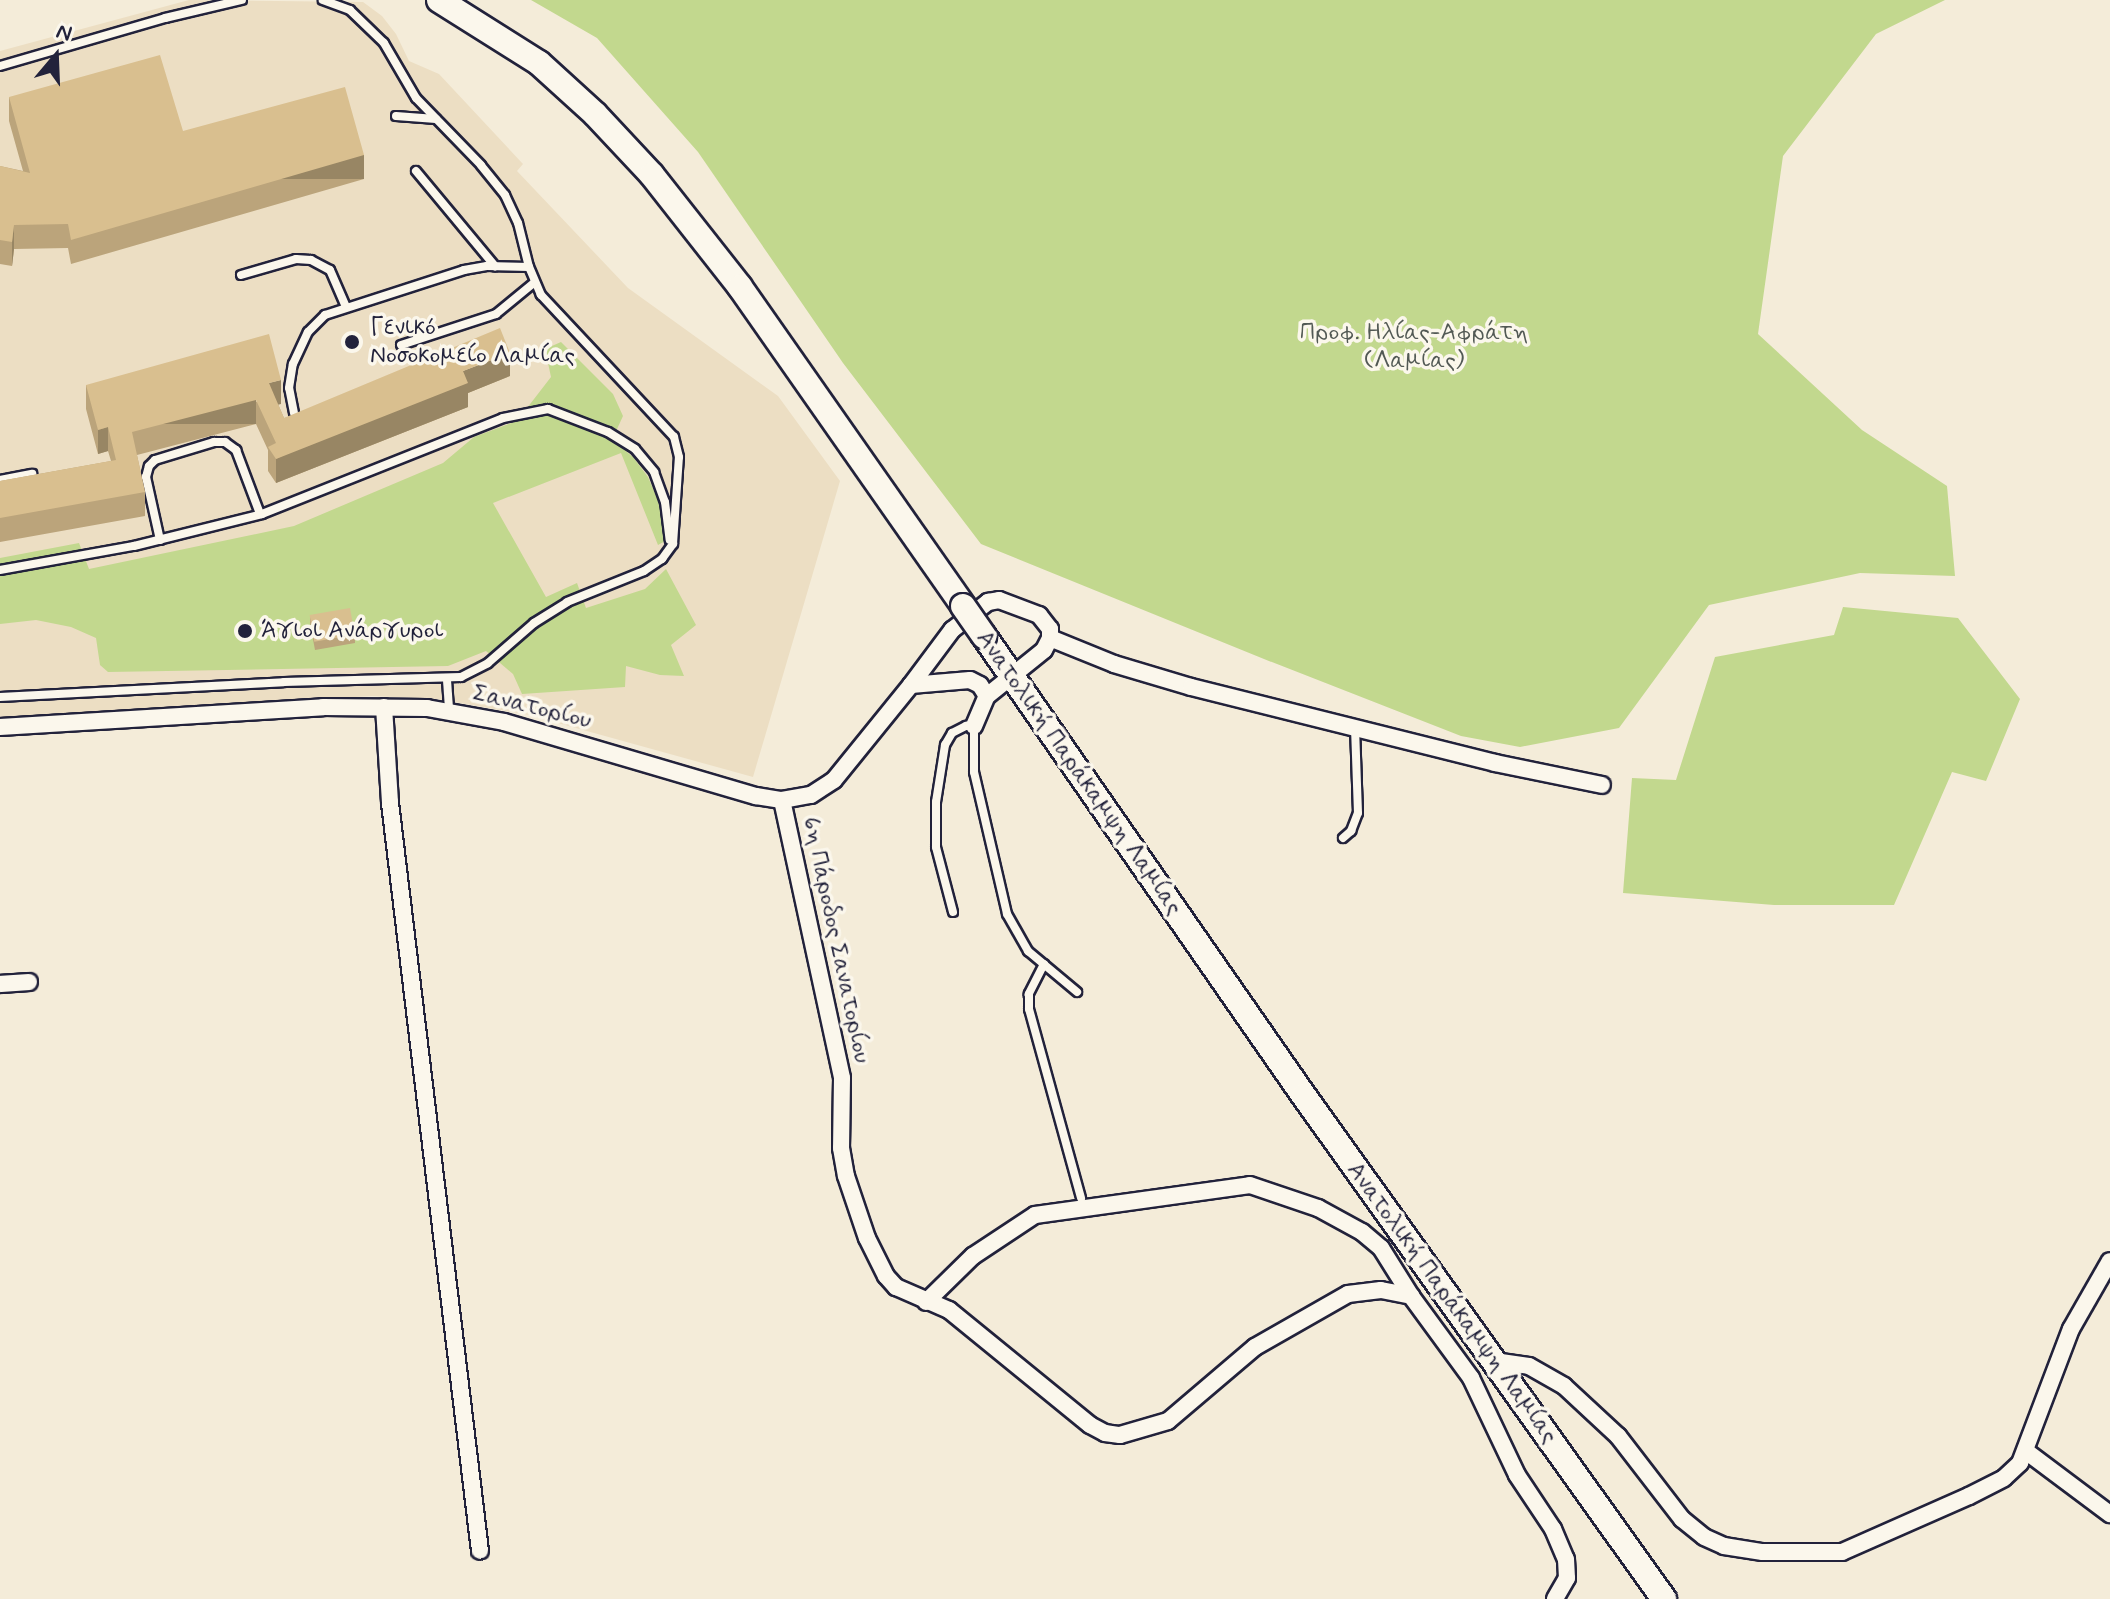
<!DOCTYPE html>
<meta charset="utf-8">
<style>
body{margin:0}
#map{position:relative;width:2110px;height:1599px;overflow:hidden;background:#f4ecd9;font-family:Mynerve,sans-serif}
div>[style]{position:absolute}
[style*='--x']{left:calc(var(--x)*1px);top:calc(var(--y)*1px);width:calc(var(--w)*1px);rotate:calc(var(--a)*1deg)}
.built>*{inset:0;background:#ecdec3}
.green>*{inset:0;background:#c2d88e}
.roads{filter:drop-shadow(2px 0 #22223b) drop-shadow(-2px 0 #22223b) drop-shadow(0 2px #22223b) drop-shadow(0 -2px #22223b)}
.lane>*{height:8px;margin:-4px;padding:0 4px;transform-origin:4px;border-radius:4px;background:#fbf7ec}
.street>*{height:16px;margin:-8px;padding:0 8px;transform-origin:8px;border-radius:8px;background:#fbf7ec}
.primary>*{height:24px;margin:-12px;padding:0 12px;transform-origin:12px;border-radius:12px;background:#fbf7ec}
.bridges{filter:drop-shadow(2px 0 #22223b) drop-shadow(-2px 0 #22223b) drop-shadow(0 2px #22223b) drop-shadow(0 -2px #22223b)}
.primary-bridge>*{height:24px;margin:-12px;padding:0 12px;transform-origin:12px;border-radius:12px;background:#fbf7ec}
.wall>*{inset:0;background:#bba47b}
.shaded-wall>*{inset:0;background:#988664;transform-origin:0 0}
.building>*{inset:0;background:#d9bf8f;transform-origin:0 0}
.dots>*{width:22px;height:22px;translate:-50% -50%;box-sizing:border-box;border:4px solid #fbf7ec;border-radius:50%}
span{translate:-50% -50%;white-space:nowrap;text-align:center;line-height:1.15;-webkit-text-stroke:7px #fbf7ec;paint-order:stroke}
.poi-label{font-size:24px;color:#22223b}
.left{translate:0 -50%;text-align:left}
.park-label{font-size:24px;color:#525954}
.street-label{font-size:24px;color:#22223b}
.north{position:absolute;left:16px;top:16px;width:80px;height:80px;-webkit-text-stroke:6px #fbf7ec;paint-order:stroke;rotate:19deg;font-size:22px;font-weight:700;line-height:32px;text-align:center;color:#22223b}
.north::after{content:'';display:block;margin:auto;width:28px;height:36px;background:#22223b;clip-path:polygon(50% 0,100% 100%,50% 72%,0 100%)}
</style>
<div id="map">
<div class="built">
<div style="clip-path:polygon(189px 0,363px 2px,382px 16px,396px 34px,409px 61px,439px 74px,523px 164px,517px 171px,628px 288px,778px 396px,840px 481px,753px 777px,529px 715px,437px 699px,372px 696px,0 718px,0 51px)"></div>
</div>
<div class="green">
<div style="clip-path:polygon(531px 0,1945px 0,1876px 34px,1783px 156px,1758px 334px,1862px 430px,1947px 486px,1955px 576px,1860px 573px,1709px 605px,1619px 728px,1520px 747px,1461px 736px,1264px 659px,981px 544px,843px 363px,698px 152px,597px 38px)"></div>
<div style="clip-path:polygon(561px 342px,613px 394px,623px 416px,612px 440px,633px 457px,648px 477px,666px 519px,667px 540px,658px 545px,621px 453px,493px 503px,546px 597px,577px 583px,586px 608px,645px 589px,666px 569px,696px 625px,671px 645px,684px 676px,660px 675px,626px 666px,625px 687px,522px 694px,513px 674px,486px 651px,448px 666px,108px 672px,100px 665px,96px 638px,71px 627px,36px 620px,0 624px,0 558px,79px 543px,89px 569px,294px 526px,443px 463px,474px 437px,517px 421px,551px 377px,545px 349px)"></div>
<div style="clip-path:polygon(1843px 607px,1958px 618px,2020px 699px,1986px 781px,1952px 772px,1894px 905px,1774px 905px,1623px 893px,1632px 778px,1676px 780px,1715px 657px,1834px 635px)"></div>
</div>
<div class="roads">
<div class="lane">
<div style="--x:0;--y:66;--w:172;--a:-16.2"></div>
<div style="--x:165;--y:18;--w:79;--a:-13.2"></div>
<div style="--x:396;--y:116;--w:40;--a:4.3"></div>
<div style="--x:416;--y:171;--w:124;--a:50.3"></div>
<div style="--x:241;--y:275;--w:57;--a:-16.2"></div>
<div style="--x:296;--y:259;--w:15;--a:4"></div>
<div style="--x:311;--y:260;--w:21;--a:28"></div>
<div style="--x:330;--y:270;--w:40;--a:66.6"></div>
<div style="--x:401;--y:345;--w:100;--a:-18.1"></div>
<div style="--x:496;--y:314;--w:50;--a:-39.4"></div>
<div style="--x:294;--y:413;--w:25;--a:-101"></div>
<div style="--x:289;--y:388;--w:24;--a:-81"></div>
<div style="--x:293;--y:364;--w:35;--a:-65"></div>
<div style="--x:308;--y:332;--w:24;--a:-45"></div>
<div style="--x:325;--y:315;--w:146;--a:-17.9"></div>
<div style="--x:464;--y:270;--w:23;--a:-10"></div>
<div style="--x:487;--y:266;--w:42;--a:1.4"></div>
<div style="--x:0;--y:480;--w:33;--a:-11"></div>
<div style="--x:160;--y:540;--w:65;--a:-102.5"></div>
<div style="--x:146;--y:477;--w:11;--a:-75"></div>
<div style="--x:149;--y:466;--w:8;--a:-45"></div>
<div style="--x:155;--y:460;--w:62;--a:-17"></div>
<div style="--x:214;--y:442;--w:11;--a:0"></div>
<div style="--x:225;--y:442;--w:14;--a:36"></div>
<div style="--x:236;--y:450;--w:68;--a:69.4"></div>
<div style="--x:0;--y:570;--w:136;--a:-10.2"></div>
<div style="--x:134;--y:546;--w:132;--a:-14"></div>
<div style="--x:262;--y:514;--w:259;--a:-21.7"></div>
<div style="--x:503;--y:418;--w:46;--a:-11.3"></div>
<div style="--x:548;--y:409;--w:64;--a:21"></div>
<div style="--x:608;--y:432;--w:32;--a:32"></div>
<div style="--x:635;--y:449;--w:30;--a:50"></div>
<div style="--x:654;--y:472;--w:32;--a:70"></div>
<div style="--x:665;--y:502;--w:38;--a:83"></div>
<div style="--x:447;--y:680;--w:31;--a:86"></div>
<div style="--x:0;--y:697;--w:284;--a:-3"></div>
<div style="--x:284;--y:682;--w:177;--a:-1.6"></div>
<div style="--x:461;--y:677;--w:30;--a:-27"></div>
<div style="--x:488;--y:663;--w:61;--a:-41"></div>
<div style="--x:534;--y:623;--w:39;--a:-32"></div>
<div style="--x:567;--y:602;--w:83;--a:-21.9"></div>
<div style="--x:644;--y:571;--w:22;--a:-34"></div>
<div style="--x:662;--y:559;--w:19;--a:-54"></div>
<div style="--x:673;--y:544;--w:87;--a:-86.1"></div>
<div style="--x:679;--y:457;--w:21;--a:-104"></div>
<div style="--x:674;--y:437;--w:195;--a:-133.1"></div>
<div style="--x:541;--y:295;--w:30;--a:-113"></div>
<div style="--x:529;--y:267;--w:45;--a:-104"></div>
<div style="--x:518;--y:223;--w:31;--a:-115"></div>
<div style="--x:505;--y:195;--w:38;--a:-129"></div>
<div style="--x:481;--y:165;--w:93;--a:-134.1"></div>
<div style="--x:416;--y:98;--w:64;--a:-120.2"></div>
<div style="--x:384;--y:43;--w:47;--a:-135.9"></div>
<div style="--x:350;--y:10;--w:29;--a:-160"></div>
<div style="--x:1343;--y:838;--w:11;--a:-41"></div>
<div style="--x:1351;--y:831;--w:19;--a:-69"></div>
<div style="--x:1358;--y:813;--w:84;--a:-92"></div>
<div style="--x:953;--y:912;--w:67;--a:-104.7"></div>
<div style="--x:936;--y:847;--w:45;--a:-90"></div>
<div style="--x:936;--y:802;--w:58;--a:-81"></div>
<div style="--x:945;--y:745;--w:14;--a:-60"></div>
<div style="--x:952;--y:733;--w:16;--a:-27"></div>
<div style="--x:966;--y:726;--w:8;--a:0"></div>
<div style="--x:974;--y:726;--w:46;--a:90"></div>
<div style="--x:974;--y:772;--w:146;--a:76.9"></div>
<div style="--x:1007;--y:914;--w:43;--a:60.4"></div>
<div style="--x:1028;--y:951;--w:64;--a:39.9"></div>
<div style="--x:1044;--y:964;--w:34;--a:117"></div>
<div style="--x:1029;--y:994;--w:15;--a:90"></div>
<div style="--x:1029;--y:1009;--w:196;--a:74.6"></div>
</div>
<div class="street">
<div style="--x:911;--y:685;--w:69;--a:-53.3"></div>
<div style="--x:952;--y:630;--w:46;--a:-37.9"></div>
<div style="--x:988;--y:602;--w:11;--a:-10"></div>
<div style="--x:999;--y:600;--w:43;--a:20.6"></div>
<div style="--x:1039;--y:615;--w:18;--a:52"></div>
<div style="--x:1050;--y:629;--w:9;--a:90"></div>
<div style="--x:1050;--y:638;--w:69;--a:22.1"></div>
<div style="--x:1114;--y:664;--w:80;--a:16.6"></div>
<div style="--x:1191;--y:687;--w:313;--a:14"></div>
<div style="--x:1495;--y:763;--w:109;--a:11.6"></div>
<div style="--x:384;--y:707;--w:96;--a:86.4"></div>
<div style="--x:390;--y:803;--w:753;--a:83.14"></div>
<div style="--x:974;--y:726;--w:33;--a:-67"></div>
<div style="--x:987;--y:696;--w:73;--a:-38.9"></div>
<div style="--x:1044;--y:650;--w:13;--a:-63"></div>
<div style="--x:0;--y:727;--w:324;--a:-3.5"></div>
<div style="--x:323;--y:707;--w:104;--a:0.6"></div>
<div style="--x:427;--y:708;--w:78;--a:10.3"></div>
<div style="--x:504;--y:722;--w:263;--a:16.4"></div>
<div style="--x:756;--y:796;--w:26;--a:9"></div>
<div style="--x:782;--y:800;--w:29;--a:-10"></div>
<div style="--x:811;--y:795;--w:27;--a:-33"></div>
<div style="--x:834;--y:780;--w:122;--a:-51"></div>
<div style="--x:911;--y:685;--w:59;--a:-4.8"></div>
<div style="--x:970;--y:680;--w:11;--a:27"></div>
<div style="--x:980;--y:685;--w:13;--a:58"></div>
<div style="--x:782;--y:800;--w:284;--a:77.8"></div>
<div style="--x:842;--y:1078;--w:70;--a:90.8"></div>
<div style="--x:841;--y:1148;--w:28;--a:80"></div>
<div style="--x:846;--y:1176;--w:65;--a:71.3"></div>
<div style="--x:867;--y:1238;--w:42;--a:63.4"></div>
<div style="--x:886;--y:1276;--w:15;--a:48"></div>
<div style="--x:896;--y:1287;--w:58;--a:23.5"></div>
<div style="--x:949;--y:1310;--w:182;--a:39.2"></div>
<div style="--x:1090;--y:1425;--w:17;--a:28"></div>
<div style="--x:1105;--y:1433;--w:15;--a:8"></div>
<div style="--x:1120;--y:1435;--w:50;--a:-16.3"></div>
<div style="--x:1168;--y:1421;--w:114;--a:-40.4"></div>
<div style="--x:1255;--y:1347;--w:107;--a:-29.7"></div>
<div style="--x:1348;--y:1294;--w:33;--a:-7"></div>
<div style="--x:1381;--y:1290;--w:31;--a:11"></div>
<div style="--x:0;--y:984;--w:29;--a:-4"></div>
<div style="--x:926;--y:1302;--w:66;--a:-44.4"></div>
<div style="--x:973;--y:1256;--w:74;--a:-33.5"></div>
<div style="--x:1035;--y:1215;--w:217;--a:-7.9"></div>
<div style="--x:1250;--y:1185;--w:72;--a:18.7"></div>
<div style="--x:1318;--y:1208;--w:50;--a:28.6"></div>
<div style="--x:1362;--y:1232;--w:25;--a:40"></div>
<div style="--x:1381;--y:1248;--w:57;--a:58"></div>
<div style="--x:1411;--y:1296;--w:102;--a:53.8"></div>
<div style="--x:1471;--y:1378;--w:107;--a:64.6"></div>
<div style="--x:1517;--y:1475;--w:65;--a:56.3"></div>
<div style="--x:1553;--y:1529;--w:33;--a:67"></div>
<div style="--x:1566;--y:1559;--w:19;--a:87"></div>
<div style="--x:1567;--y:1578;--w:24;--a:120"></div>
<div style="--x:1494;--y:1361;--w:35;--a:8"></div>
<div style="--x:1529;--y:1366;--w:40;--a:29.7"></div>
<div style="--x:1564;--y:1386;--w:74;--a:42.8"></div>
<div style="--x:1618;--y:1436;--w:105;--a:52.4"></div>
<div style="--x:1682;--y:1519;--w:28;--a:39"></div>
<div style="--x:1704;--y:1537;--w:22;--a:24"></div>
<div style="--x:1724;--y:1546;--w:39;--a:9"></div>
<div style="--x:1763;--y:1552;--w:79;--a:0"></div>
<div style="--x:1842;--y:1552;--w:139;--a:-23.8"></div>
<div style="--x:1969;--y:1496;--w:39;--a:-27"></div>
<div style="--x:2004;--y:1478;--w:22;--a:-43"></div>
<div style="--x:2020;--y:1463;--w:143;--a:-69.2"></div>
<div style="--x:2071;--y:1329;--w:78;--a:-60.2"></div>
<div style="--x:2027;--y:1452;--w:104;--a:36.8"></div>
</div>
<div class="primary">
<div style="--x:439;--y:0;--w:118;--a:32.2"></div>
<div style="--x:539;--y:63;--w:76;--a:42.3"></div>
<div style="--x:595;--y:114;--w:83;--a:46.9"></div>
<div style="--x:652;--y:175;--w:142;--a:51.8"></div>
<div style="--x:740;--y:287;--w:389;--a:55"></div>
<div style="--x:984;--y:636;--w:560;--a:55.18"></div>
<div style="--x:1304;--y:1096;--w:619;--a:54.41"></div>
</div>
</div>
<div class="bridges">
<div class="primary-bridge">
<div style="--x:963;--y:606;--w:37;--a:55"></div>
</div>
</div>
<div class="wall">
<div style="clip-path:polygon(9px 97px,183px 131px,364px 179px,71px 264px,68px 248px,14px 249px,12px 266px,0 264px,0 166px,23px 171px,9px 121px)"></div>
<div style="clip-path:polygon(510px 376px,468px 393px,468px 407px,276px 483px,268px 471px,268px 450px,256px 424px,137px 455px,145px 492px,145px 516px,0 542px,0 481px,111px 461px,108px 451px,98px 454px,86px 409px,86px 385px,281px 404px,278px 404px,284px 418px)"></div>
<div style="clip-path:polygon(310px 615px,355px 635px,355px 643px,315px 650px,310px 623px)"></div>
</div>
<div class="shaded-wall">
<div style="left:364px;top:155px;width:24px;height:305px;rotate:90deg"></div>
<div style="clip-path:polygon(14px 225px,14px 249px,12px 266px,12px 242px)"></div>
<div style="clip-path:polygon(510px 353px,510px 376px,468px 393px,468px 407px,276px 483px,276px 459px,463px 371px)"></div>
<div style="clip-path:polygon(281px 380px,281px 404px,269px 407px,269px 383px)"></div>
<div style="left:256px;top:400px;width:24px;height:128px;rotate:90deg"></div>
<div style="clip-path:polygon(108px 427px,108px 451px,98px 454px,98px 430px)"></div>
</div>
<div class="building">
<div style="clip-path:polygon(160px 55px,183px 131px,345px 87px,364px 155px,71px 240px,68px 224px,14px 225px,12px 242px,0 240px,0 166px,30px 173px,9px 97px)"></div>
<div style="clip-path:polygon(500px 328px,510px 353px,463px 371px,468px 383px,276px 459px,268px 447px,276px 443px,256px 400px,132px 432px,145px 492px,0 518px,0 481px,116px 460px,108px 427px,98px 430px,86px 385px,269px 334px,281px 380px,269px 383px,284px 418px)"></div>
<div style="left:350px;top:608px;width:27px;height:41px;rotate:80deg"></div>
</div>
<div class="dots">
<div style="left:352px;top:342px;background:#22223b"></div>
<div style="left:245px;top:631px;background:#22223b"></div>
</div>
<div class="poi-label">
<span class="left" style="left:370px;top:342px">Γενικό<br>Νοσοκομείο Λαμίας</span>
<span class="left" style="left:261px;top:631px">Άγιοι Ανάργυροι</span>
</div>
<div class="park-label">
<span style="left:1414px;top:347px">Προφ. Ηλίας-Αφράτη<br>(Λαμίας)</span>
</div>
<div class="street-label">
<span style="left:532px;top:707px;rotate:14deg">Σανατορίου</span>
<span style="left:1079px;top:773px;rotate:55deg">Ανατολική Παράκαμψη Λαμίας</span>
<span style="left:836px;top:940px;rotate:78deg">6η Πάροδος Σανατορίου</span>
<span style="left:1452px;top:1303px;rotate:54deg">Ανατολική Παράκαμψη Λαμίας</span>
</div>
<div class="north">N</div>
</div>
